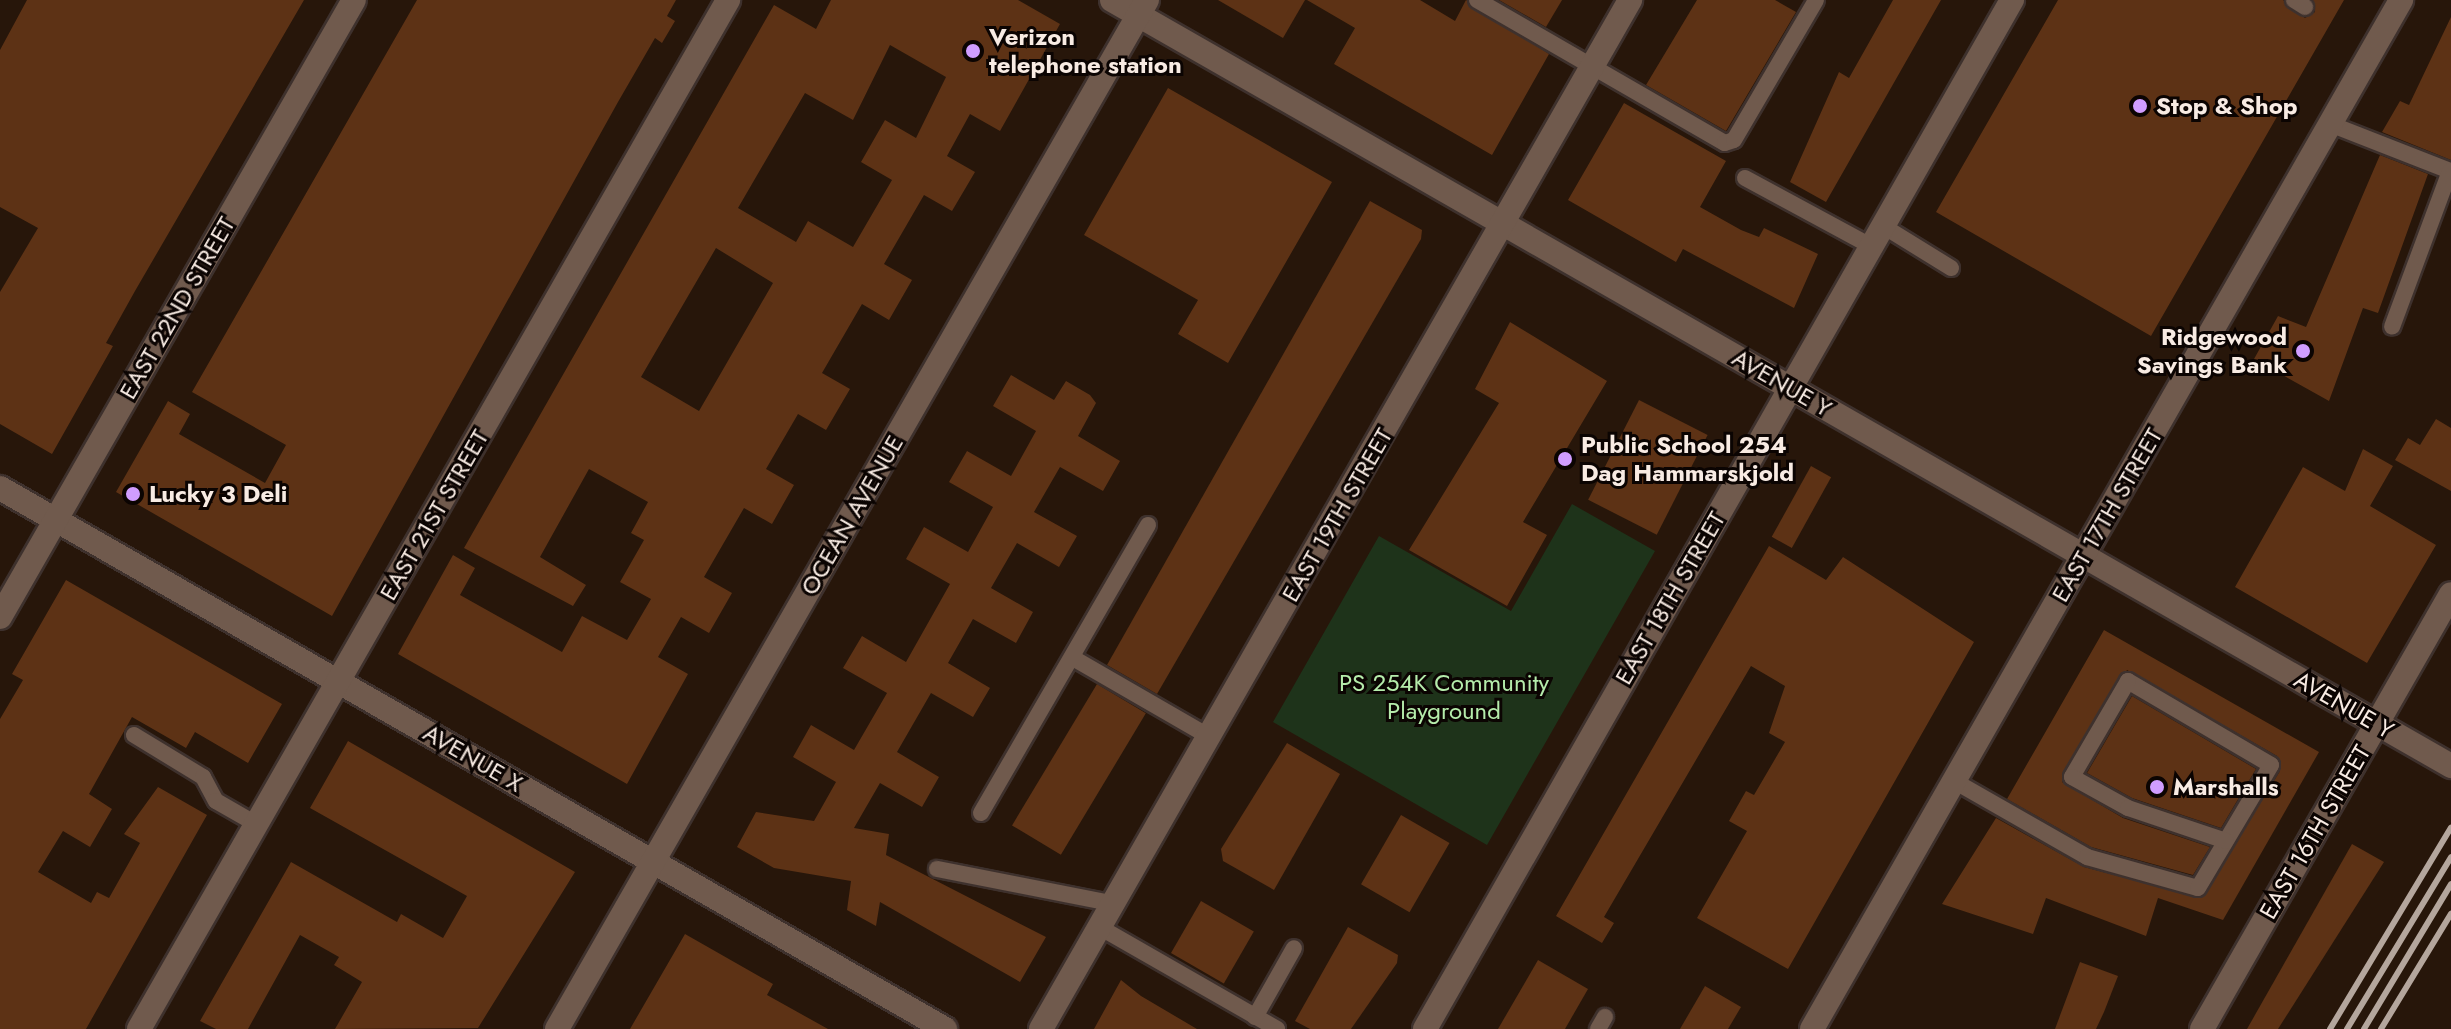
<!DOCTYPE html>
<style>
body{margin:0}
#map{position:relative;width:2451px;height:1029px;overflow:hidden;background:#27160a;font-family:Jost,sans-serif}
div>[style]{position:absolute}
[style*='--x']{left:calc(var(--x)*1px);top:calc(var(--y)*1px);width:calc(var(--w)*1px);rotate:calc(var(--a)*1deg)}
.green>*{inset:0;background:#1e331a}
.building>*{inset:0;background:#5d3215;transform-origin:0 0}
.roads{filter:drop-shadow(2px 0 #3e312d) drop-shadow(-2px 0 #3e312d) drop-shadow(0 2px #3e312d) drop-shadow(0 -2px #3e312d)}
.lane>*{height:16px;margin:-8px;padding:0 8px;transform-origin:8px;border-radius:8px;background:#705a4d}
.street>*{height:24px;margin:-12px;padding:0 12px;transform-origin:12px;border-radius:12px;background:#705a4d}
.secondary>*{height:24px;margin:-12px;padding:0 12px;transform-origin:12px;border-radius:12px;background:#705a4d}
.rail>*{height:6px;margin:-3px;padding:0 3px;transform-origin:3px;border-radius:3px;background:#b4a69d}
.dots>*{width:22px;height:22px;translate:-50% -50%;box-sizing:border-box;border:4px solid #0b0402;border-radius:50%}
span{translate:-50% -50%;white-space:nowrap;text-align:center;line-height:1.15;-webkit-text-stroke:6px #0b0402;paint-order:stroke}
.poi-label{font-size:24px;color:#f8ebe3;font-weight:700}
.left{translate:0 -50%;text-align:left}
.right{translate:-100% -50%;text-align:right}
.street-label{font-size:24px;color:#f8ebe3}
.park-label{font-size:24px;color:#b5ecab}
</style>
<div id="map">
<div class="green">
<div style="clip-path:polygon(1572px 504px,1655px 551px,1487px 845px,1273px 722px,1379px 536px,1511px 611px)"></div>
</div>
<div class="building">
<div style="clip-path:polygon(27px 0,304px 0,135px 291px,106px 343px,113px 346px,52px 454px,0 424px,0 292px,38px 228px,0 207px,0 50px)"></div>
<div style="clip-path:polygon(417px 0,676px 0,667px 16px,675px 21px,662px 43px,655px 38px,618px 102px,332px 616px,116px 492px,168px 401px,190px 414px,179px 434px,265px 483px,286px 445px,192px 392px)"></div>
<div style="clip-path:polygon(evenodd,831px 0,1018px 0,1060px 24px,1000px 131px,970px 114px,947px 156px,975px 172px,952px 211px,924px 195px,884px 264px,912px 280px,889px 320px,862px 304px,822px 373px,850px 389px,826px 430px,798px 414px,766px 469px,794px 485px,772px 524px,744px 508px,704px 577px,732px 593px,709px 633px,681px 617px,658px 657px,688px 674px,627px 784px,398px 654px,453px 555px,475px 568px,460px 595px,562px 652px,582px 616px,627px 640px,651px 599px,620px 582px,644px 540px,631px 533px,648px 502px,589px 469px,540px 557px,586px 585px,573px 606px,464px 548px,774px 5px,816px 29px,831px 0,890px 45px,946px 77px,916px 138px,885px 120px,861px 162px,892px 180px,853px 247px,808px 221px,796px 242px,738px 208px,805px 93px,853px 120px,890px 45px,831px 0,716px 248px,773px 283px,699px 411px,641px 377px,716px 248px)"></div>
<div style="clip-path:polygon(1218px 0,1305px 0,1283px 38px)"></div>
<div style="clip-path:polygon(1307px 0,1420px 0,1455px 21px,1466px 0,1549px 54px,1492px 155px,1334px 64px,1355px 28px)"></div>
<div style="clip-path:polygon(1499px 0,1562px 0,1546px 27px)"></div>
<div style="clip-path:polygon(1697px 0,1775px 0,1796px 12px,1726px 131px,1646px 85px)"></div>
<div style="clip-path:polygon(1893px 0,1941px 0,1826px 202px,1790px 182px,1839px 72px,1849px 78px)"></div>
<div style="clip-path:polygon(2058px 0,2283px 0,2305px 18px,2315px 12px,2313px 0,2344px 0,2151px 336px,1936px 212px)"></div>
<div style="clip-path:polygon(2451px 17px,2451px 160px,2382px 132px,2400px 101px,2409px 105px)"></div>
<div style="clip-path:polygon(1168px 88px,1332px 182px,1228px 363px,1178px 334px,1198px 300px,1084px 235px)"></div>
<div style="clip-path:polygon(1624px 103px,1726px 161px,1700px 207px,1741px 230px,1759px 237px,1764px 228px,1818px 254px,1794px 308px,1683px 249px,1676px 262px,1568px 200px)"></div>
<div style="clip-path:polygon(2380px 155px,2428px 174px,2378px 313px,2363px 308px,2329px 401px,2254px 359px,2278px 316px,2306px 327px)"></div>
<div style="clip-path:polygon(1370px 201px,1422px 230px,1421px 239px,1157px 694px,1107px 665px)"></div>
<div style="clip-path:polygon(1510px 322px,1607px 381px,1523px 522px,1547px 535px,1507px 606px,1409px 550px,1499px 403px,1475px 389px)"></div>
<div style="clip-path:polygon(1011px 375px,1054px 400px,1066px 381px,1090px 395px,1096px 403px,1078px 436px,1120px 461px,1103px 491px,1060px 467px,1034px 512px,1077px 536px,1059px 567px,1017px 543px,991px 588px,1033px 612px,1016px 643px,973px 619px,948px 663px,990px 688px,973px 717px,931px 693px,897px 752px,939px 777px,922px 807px,880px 783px,854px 828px,889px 834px,886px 855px,1046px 937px,1020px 982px,880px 902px,876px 926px,847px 910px,851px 881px,774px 868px,737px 847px,756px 812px,814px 821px,836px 782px,793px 757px,811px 725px,854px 750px,887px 693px,843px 668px,862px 636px,906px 662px,950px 584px,906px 559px,924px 527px,968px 552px,993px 507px,949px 482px,967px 451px,1011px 476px,1036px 431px,993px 406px)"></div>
<div style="left:1639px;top:400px;width:77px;height:112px;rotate:27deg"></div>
<div style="clip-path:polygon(2436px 419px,2451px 428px,2451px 491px,2395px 460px,2408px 438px,2420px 445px)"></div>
<div style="clip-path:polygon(2363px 449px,2393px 466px,2370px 506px,2436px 545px,2367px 663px,2235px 587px,2303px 467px,2345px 491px)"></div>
<div style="left:1811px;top:466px;width:23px;height:81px;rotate:29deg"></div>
<div style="clip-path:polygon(1769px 546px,1826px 580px,1843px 557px,1974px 642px,1788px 969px,1697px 918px,1747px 831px,1729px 821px,1746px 791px,1754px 795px,1785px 742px,1769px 733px,1785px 686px,1751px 666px,1604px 917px,1614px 923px,1602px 943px,1556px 916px)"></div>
<div style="clip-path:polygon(66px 580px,282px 704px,248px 763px,195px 732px,186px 748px,132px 717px,89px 794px,112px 809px,90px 847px,63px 831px,38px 872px,91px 903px,97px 892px,109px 898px,140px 843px,124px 834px,158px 787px,207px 815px,86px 1029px,0 1029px,0 719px,23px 680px,12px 674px)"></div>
<div style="clip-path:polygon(2104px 630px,2319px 752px,2223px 920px,2158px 898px,2146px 936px,2046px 898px,2033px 934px,1942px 904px,1996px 818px,2084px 867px,2201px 898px,2280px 771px,2277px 756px,2127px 670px,2062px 782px,2123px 818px,2210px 847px,2193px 875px,2091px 847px,2007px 799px)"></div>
<div style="left:1097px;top:684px;width:57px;height:165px;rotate:31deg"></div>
<div style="clip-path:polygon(2132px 696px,2256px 769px,2221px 828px,2132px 798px,2087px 773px)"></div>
<div style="clip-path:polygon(348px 741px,575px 872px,478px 1028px,335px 1029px,362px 982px,334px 965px,339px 957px,300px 935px,248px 1029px,216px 1029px,200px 1021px,291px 862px,397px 922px,401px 914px,443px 938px,467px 896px,310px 808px)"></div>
<div style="clip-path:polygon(1287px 743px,1340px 774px,1274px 890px,1223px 861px,1221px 849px)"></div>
<div style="left:1401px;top:815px;width:56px;height:80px;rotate:30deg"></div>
<div style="clip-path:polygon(2352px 844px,2384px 862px,2278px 1029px,2247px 1029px)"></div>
<div style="left:1201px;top:901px;width:61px;height:60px;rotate:30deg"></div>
<div style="clip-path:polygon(1348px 927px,1398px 955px,1397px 963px,1351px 1029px,1310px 1029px,1295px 1021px)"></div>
<div style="clip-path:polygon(685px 934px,773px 984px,767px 995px,828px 1029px,630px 1029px)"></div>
<div style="clip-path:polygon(1538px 960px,1588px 989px,1565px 1029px,1498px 1029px)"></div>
<div style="clip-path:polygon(2080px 962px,2118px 976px,2104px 1012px,2096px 1029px,2055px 1029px)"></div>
<div style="clip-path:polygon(1121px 980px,1141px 996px,1197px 1029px,1094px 1029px)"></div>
<div style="clip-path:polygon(1705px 986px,1741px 1007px,1728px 1029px,1680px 1029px)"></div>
</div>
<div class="roads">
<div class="lane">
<div style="--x:1477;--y:0;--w:286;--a:30"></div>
<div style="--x:1725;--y:143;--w:9;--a:-18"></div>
<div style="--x:1734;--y:140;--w:162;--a:-59.6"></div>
<div style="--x:2294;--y:0;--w:13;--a:32"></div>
<div style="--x:2330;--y:124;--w:129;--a:21.4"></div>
<div style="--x:2450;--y:171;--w:166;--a:110.4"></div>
<div style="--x:1745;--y:178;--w:143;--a:28.4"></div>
<div style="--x:1883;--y:226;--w:80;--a:31.7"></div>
<div style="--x:1073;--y:658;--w:158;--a:30"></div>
<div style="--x:134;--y:735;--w:81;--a:31.3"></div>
<div style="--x:203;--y:777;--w:27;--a:62"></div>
<div style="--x:216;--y:801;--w:46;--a:29.9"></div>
<div style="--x:1954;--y:781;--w:153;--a:29.7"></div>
<div style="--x:2087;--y:857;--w:115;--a:15.6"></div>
<div style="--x:2198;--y:888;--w:143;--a:-59.3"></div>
<div style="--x:2271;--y:765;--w:166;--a:-149.6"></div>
<div style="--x:2128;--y:681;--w:111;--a:120.3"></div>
<div style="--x:2072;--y:777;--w:64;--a:29"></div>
<div style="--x:2128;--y:808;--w:103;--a:18.6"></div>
<div style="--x:981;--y:813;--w:333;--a:-59.9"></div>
<div style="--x:937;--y:869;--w:181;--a:11.1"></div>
<div style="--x:1101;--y:928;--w:203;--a:29.8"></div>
<div style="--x:1255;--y:1017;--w:79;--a:-60.5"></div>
<div style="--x:1598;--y:1029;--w:14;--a:-60"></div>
</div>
<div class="street">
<div style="--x:1112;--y:0;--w:1543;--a:29.77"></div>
<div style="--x:0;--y:488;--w:1089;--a:29.79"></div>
<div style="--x:0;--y:617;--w:711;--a:-60.16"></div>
<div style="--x:139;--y:1029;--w:1186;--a:-60.21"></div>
<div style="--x:1041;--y:1029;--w:1186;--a:-60.21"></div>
<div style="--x:1425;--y:1029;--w:1185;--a:-60.3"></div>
<div style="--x:1812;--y:1029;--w:1186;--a:-60.21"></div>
<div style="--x:2202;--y:1029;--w:501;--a:-60.21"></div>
</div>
<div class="secondary">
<div style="--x:557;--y:1029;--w:1186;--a:-60.17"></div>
</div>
</div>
<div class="rail">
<div style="--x:2330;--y:1029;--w:235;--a:-59"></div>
<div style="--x:2347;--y:1029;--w:201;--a:-58.8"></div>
<div style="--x:2364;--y:1029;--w:169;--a:-59"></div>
<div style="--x:2381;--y:1029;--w:135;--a:-58.7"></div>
</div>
<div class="dots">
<div style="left:973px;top:51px;background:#d09dff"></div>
<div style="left:2140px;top:106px;background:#d09dff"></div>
<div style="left:2303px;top:351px;background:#d09dff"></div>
<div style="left:1565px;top:459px;background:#d09dff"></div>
<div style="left:133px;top:494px;background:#d09dff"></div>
<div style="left:2157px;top:787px;background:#d09dff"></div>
</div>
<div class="poi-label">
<span class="left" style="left:989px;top:51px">Verizon<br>telephone station</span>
<span class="left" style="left:2156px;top:106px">Stop &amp; Shop</span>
<span class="right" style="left:2287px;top:351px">Ridgewood<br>Savings Bank</span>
<span class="left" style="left:1581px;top:459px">Public School 254<br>Dag Hammarskjold</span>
<span class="left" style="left:149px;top:494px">Lucky 3 Deli</span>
<span class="left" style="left:2173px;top:787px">Marshalls</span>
</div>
<div class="street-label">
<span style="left:177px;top:308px;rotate:-60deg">EAST 22ND STREET</span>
<span style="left:1782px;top:383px;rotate:30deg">AVENUE Y</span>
<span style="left:434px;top:515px;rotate:-60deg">EAST 21ST STREET</span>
<span style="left:852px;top:515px;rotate:-60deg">OCEAN AVENUE</span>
<span style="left:1337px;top:515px;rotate:-60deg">EAST 19TH STREET</span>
<span style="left:2107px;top:515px;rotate:-60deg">EAST 17TH STREET</span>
<span style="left:1670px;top:598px;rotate:-60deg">EAST 18TH STREET</span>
<span style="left:2344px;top:705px;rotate:30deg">AVENUE Y</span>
<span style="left:473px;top:758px;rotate:30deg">AVENUE X</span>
<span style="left:2315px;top:832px;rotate:-60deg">EAST 16TH STREET</span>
</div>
<div class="park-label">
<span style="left:1444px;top:697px">PS 254K Community<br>Playground</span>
</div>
</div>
